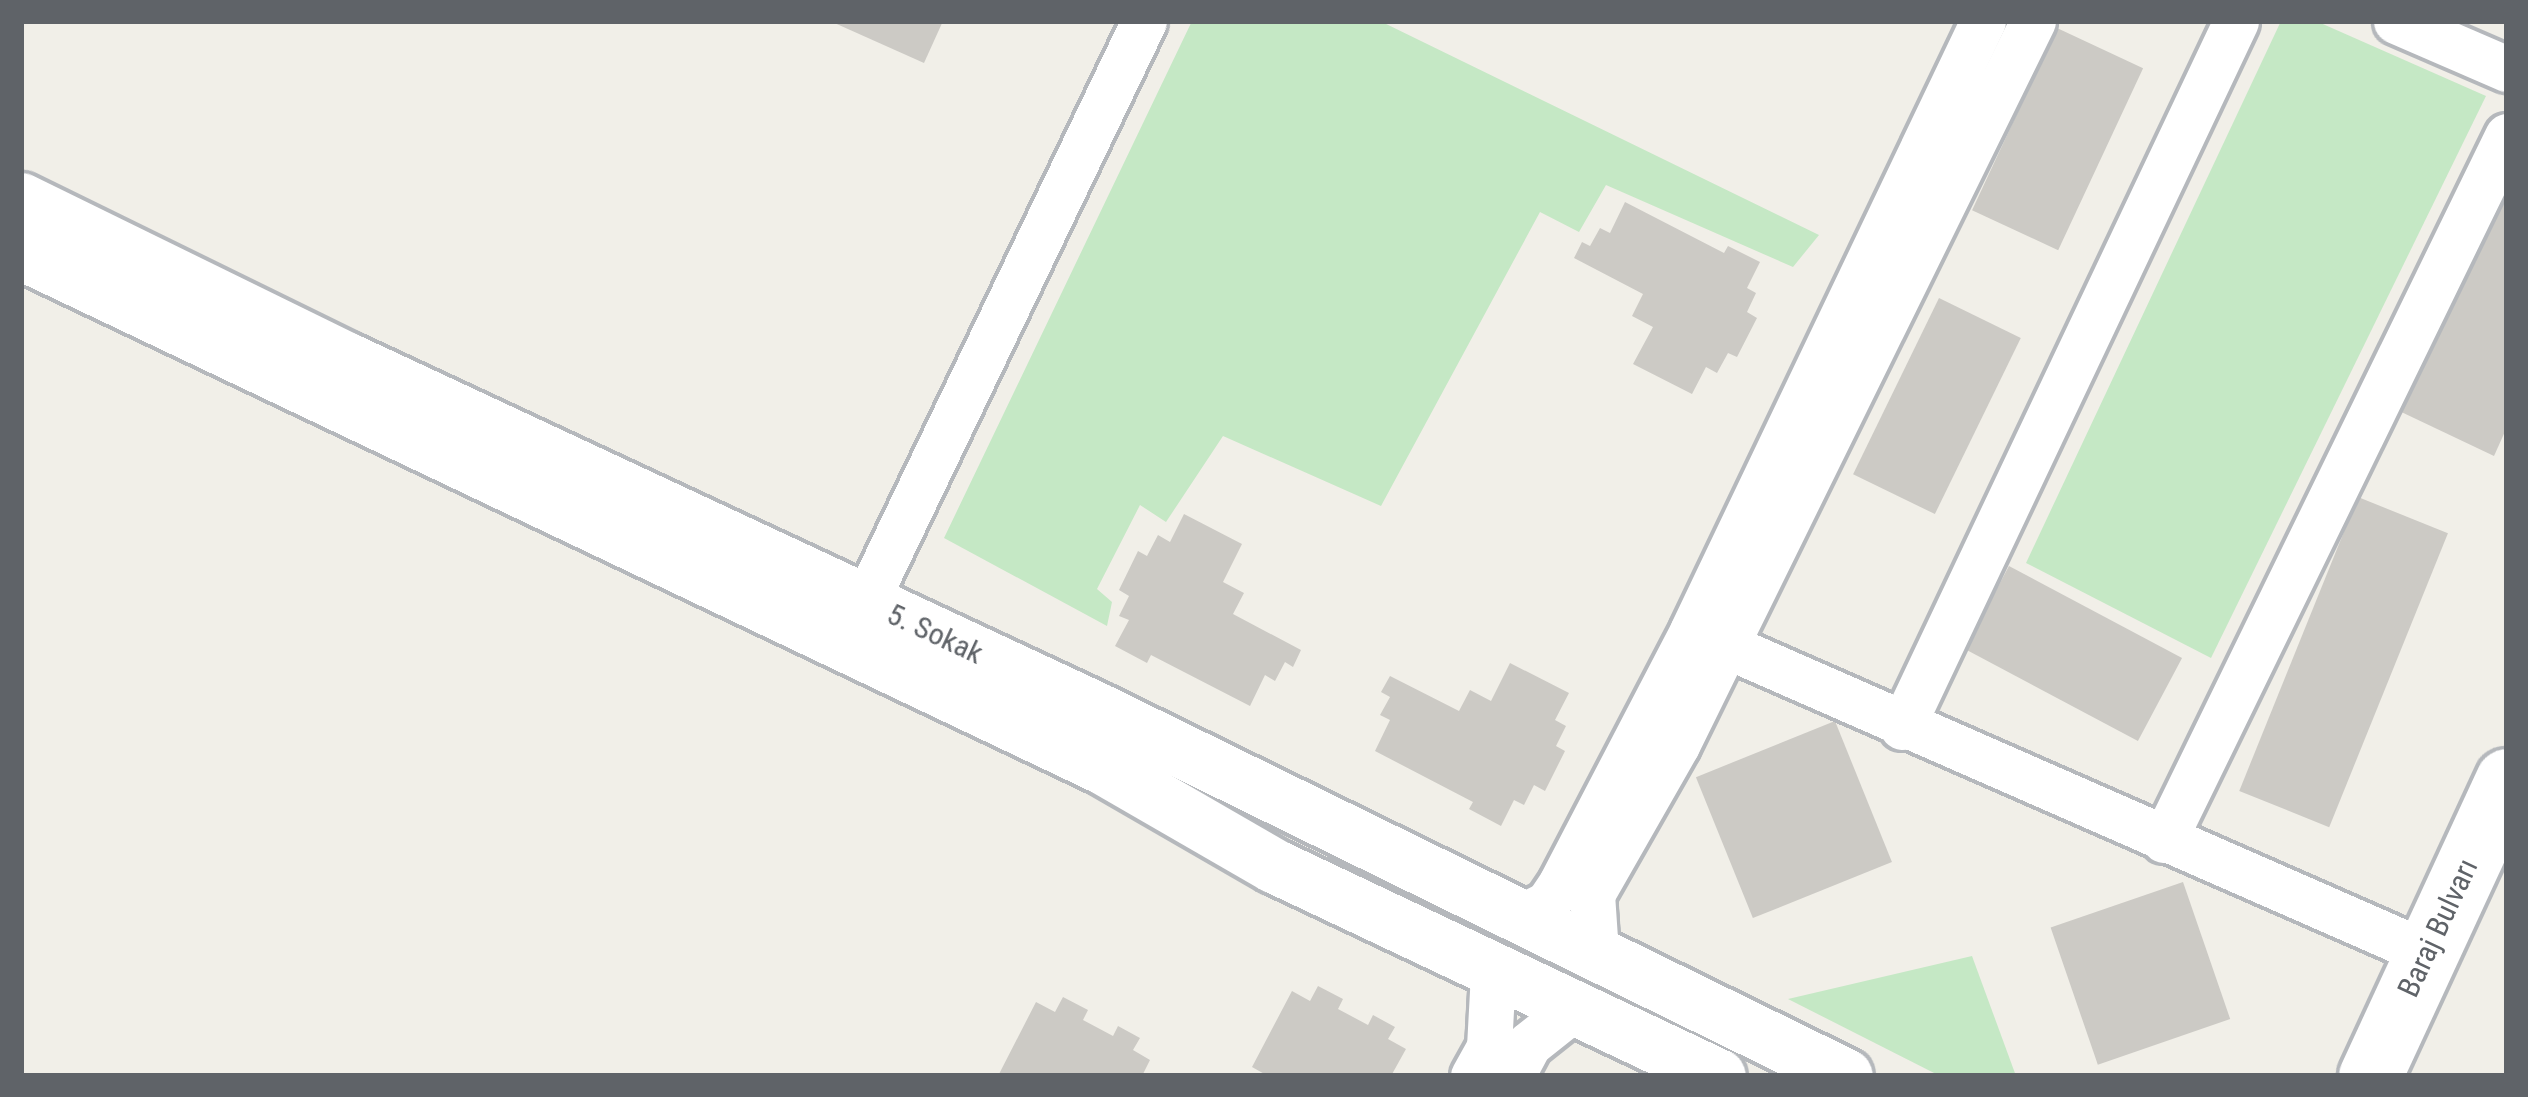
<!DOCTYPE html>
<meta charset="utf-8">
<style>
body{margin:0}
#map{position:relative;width:2528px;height:1097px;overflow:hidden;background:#f1efe8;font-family:"Roboto Condensed",sans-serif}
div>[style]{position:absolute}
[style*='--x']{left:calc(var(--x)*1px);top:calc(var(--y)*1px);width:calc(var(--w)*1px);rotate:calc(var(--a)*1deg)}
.green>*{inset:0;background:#c5e8c5}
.building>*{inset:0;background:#cccac5;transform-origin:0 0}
.roads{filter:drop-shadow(3px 0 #b5b8bc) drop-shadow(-3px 0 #b5b8bc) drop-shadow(0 3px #b5b8bc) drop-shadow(0 -3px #b5b8bc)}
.minor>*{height:45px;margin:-22.5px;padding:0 22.5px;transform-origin:22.5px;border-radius:22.5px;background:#fff}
.tertiary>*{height:54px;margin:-27px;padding:0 27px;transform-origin:27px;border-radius:27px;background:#fff}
.secondary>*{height:63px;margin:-31.5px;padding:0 31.5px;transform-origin:31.5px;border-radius:31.5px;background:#fff}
span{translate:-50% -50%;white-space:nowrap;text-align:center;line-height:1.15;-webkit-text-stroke:9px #fff;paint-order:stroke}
.street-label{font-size:30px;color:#5f6368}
.frame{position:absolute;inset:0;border:24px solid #5f6368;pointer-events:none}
</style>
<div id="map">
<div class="green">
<div style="clip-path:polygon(1192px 21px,1380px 21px,1819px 235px,1793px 267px,1606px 185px,1579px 232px,1540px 212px,1381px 506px,1223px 436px,1166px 522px,1140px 505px,1097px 589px,1112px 602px,1107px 626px,944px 538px)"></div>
<div style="clip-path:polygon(2281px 21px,2316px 21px,2486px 96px,2211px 658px,2026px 563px)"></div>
<div style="clip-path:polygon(1972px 956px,2016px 1076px,1940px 1076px,1788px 999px)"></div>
</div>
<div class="building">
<div style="clip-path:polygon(830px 21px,943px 21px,924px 63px)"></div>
<div style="left:2057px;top:28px;width:95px;height:201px;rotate:25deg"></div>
<div style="clip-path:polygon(2507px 178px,2507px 427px,2494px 456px,2395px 409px)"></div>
<div style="clip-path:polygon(1625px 202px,1724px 253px,1728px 246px,1760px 262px,1747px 288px,1756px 293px,1747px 312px,1757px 318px,1737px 357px,1728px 353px,1717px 373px,1706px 367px,1692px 394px,1633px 364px,1653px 327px,1632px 316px,1643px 294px,1574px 258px,1582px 242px,1590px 246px,1600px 228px,1610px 233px)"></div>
<div style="left:1939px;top:298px;width:91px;height:196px;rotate:26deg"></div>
<div style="left:2358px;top:497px;width:97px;height:317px;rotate:22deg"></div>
<div style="clip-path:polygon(1184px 514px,1242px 544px,1223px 582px,1244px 593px,1233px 614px,1301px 650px,1293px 667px,1285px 662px,1275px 681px,1265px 675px,1250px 706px,1151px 655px,1147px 663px,1115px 646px,1129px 620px,1119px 616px,1129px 596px,1119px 590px,1138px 551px,1147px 556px,1158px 535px,1170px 542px)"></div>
<div style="left:2009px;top:566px;width:196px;height:94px;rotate:28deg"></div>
<div style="clip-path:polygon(1510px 663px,1569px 693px,1555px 720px,1566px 726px,1556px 746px,1565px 751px,1545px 791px,1534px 785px,1524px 805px,1514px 800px,1501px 826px,1469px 809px,1473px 802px,1375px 751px,1390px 720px,1380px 715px,1390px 697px,1381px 692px,1390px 676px,1459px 711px,1470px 690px,1491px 701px)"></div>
<div style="left:1835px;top:721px;width:152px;height:150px;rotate:68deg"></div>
<div style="left:2183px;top:882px;width:145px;height:140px;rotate:71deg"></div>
<div style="clip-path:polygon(1318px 986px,1343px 999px,1338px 1009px,1368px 1025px,1373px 1015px,1395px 1027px,1388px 1039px,1406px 1049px,1391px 1076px,1268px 1076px,1252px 1067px,1292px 991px,1310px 1001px)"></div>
<div style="clip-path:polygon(1063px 997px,1088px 1010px,1083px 1020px,1113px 1036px,1118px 1026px,1140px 1038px,1133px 1050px,1150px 1060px,1142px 1076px,998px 1076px,1036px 1002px,1055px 1012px)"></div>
</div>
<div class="roads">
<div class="minor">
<div style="--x:2396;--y:21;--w:121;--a:23.4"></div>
<div style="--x:866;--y:601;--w:643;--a:-64.39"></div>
<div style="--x:1727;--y:646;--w:764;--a:23.68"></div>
<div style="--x:1902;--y:727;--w:781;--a:-64.68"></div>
<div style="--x:2164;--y:840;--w:783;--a:-64.02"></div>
<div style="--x:1524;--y:915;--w:25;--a:-26"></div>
<div style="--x:1547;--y:904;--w:25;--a:-56"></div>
<div style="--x:1561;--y:883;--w:284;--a:-62.5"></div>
<div style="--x:1692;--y:631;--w:676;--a:-64.5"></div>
<div style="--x:1596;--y:953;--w:59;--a:-93.9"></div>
<div style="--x:1592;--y:894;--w:172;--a:-60.3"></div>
<div style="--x:1677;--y:745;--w:807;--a:-63.82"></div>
<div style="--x:1473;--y:1076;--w:33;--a:-61"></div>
<div style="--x:1489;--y:1047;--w:74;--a:-86.9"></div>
<div style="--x:1512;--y:1076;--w:36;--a:-62"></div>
<div style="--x:1529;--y:1044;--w:61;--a:-38.4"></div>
</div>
<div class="tertiary">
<div style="--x:21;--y:200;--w:364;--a:26.1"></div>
<div style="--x:348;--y:360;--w:823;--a:25.01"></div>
<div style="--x:1094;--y:708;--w:837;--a:26.08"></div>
<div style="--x:21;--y:253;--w:1201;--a:25.43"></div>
<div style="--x:1106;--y:769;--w:194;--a:30"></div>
<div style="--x:1274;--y:866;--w:492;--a:25.3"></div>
</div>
<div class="secondary">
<div style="--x:2370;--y:1076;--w:326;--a:-65.2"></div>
</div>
</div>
<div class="street-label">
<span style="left:935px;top:634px;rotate:25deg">5. Sokak</span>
<span style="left:2438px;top:928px;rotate:-65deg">Baraj Bulvarı</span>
</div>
<div class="frame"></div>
</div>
